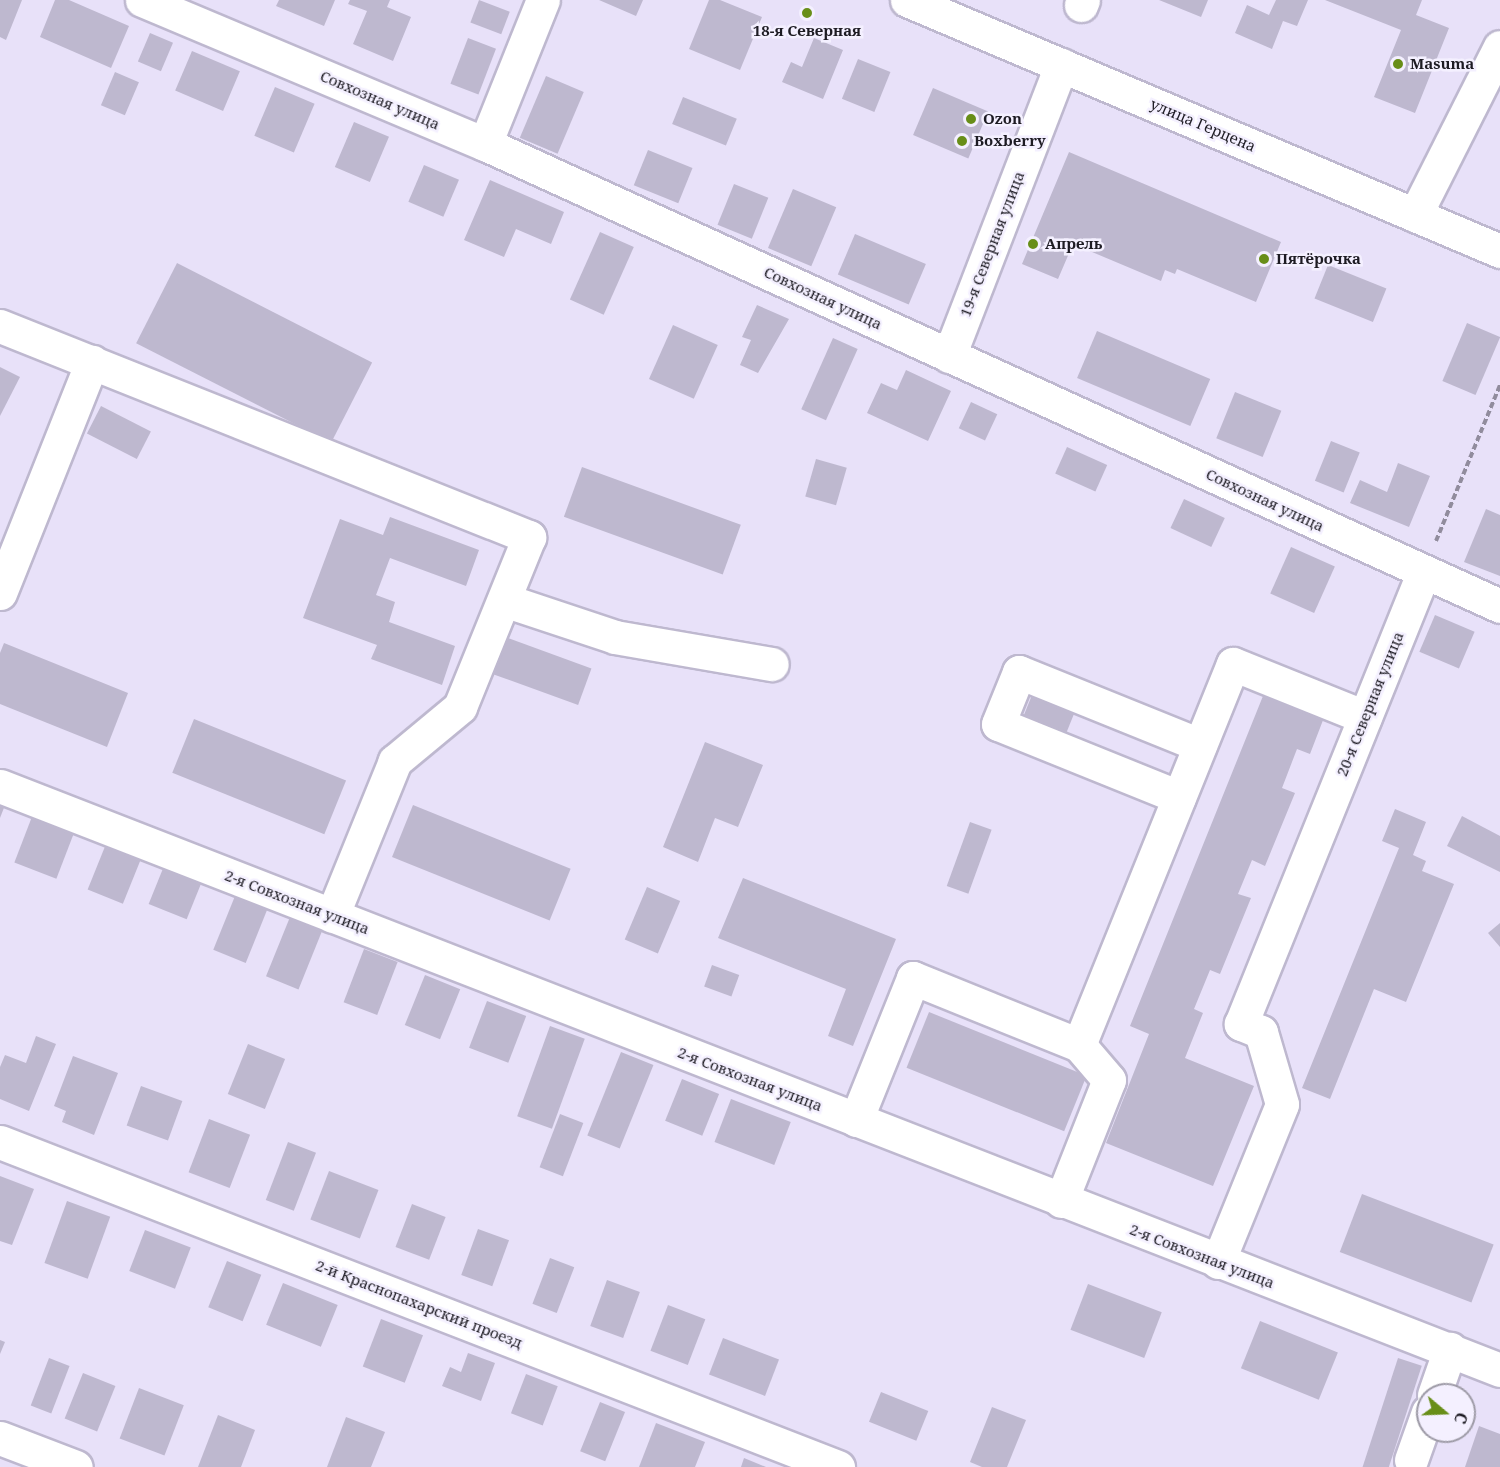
<!DOCTYPE html>
<meta charset="utf-8">
<style>
body{margin:0}
#map{position:relative;width:1500px;height:1467px;overflow:hidden;background:#e8e1f9;font-family:"Noto Serif",serif}
div>[style]{position:absolute}
[style*='--x']{left:calc(var(--x)*1px);top:calc(var(--y)*1px);width:calc(var(--w)*1px);rotate:calc(var(--a)*1deg)}
.building>*{inset:0;background:#beb8cf;transform-origin:0 0}
.path>*{height:4px;margin-top:-2px;transform-origin:0;background:repeating-linear-gradient(90deg,#918c9d 0 6px,transparent 0 9px)}
.roads{filter:drop-shadow(2px 0 #beb8cf) drop-shadow(-2px 0 #beb8cf) drop-shadow(0 2px #beb8cf) drop-shadow(0 -2px #beb8cf)}
.minor>*{height:33px;margin:-16.5px;padding:0 16.5px;transform-origin:16.5px;border-radius:16.5px;background:#fff}
.major>*{height:33px;margin:-16.5px;padding:0 16.5px;transform-origin:16.5px;border-radius:16.5px;background:#fff}
.dots>*{width:16px;height:16px;translate:-50% -50%;box-sizing:border-box;border:3px solid #f4f0ff;border-radius:50%}
span{translate:-50% -50%;white-space:nowrap;text-align:center;line-height:1.15;-webkit-text-stroke:5px #f4f0ff;paint-order:stroke}
.poi-label{font-size:15px;color:#1d1b23;font-weight:700}
.left{translate:0 -50%;text-align:left}
.street-label{font-size:15px;color:#1d1b23}
.north{position:absolute;left:1416px;top:1383px;width:60px;height:60px;box-sizing:border-box;background:#f4f0ff;border:2px solid #9e9ba7;border-radius:50%;rotate:109deg;font-size:16px;font-weight:700;line-height:24px;text-align:center;color:#1d1b23}
.north::after{content:'';display:block;margin:auto;width:21px;height:27px;background:#688e18;clip-path:polygon(50% 0,100% 100%,50% 72%,0 100%)}
</style>
<div id="map">
<div class="building">
<div style="clip-path:polygon(0 0,22px 0,6px 40px,0 37px)"></div>
<div style="clip-path:polygon(55px 0,69px 0,129px 26px,111px 68px,40px 37px)"></div>
<div style="clip-path:polygon(279px 0,335px 0,324px 26px,276px 6px)"></div>
<div style="clip-path:polygon(350px 0,390px 0,387px 7px,411px 17px,393px 61px,353px 44px,367px 11px,348px 4px)"></div>
<div style="left:479px;top:0;width:33px;height:24px;rotate:21deg"></div>
<div style="clip-path:polygon(599px 0,643px 0,636px 16px)"></div>
<div style="clip-path:polygon(709px 0,720px 0,762px 17px,740px 70px,689px 49px)"></div>
<div style="clip-path:polygon(1159px 0,1208px 0,1201px 17px)"></div>
<div style="clip-path:polygon(1276px 0,1308px 0,1297px 26px,1283px 21px,1272px 49px,1235px 33px,1247px 5px,1269px 15px)"></div>
<div style="clip-path:polygon(1325px 0,1422px 0,1416px 15px,1449px 28px,1415px 113px,1374px 97px,1401px 30px)"></div>
<div style="left:150px;top:33px;width:25px;height:31px;rotate:23deg"></div>
<div style="left:468px;top:38px;width:30px;height:49px;rotate:21deg"></div>
<div style="clip-path:polygon(814px 38px,843px 50px,823px 99px,782px 82px,791px 62px,802px 67px)"></div>
<div style="left:192px;top:51px;width:52px;height:43px;rotate:23deg"></div>
<div style="left:858px;top:59px;width:35px;height:43px;rotate:22deg"></div>
<div style="left:115px;top:72px;width:26px;height:36px;rotate:23deg"></div>
<div style="left:546px;top:76px;width:41px;height:67px;rotate:23deg"></div>
<div style="left:275px;top:87px;width:43px;height:53px;rotate:23deg"></div>
<div style="left:933px;top:88px;width:60px;height:51px;rotate:23deg"></div>
<div style="left:683px;top:97px;width:58px;height:29px;rotate:22deg"></div>
<div style="left:354px;top:122px;width:38px;height:49px;rotate:23deg"></div>
<div style="left:648px;top:150px;width:48px;height:38px;rotate:22deg"></div>
<div style="clip-path:polygon(1069px 152px,1281px 242px,1256px 302px,1177px 269px,1175px 274px,1165px 270px,1161px 281px,1073px 244px,1058px 279px,1022px 264px)"></div>
<div style="left:424px;top:165px;width:38px;height:40px;rotate:23deg"></div>
<div style="clip-path:polygon(490px 180px,564px 212px,551px 244px,516px 229px,504px 257px,464px 240px)"></div>
<div style="left:734px;top:184px;width:37px;height:44px;rotate:22deg"></div>
<div style="left:793px;top:189px;width:47px;height:64px;rotate:23deg"></div>
<div style="left:600px;top:232px;width:37px;height:74px;rotate:24deg"></div>
<div style="left:855px;top:234px;width:77px;height:44px;rotate:23deg"></div>
<div style="left:177px;top:263px;width:219px;height:90px;rotate:27deg"></div>
<div style="left:1328px;top:265px;width:63px;height:36px;rotate:22deg"></div>
<div style="clip-path:polygon(757px 305px,789px 319px,758px 373px,740px 365px,751px 340px,742px 337px)"></div>
<div style="left:1467px;top:323px;width:36px;height:63px;rotate:23deg"></div>
<div style="left:673px;top:325px;width:49px;height:59px;rotate:24deg"></div>
<div style="left:1097px;top:331px;width:123px;height:51px;rotate:23deg"></div>
<div style="left:833px;top:338px;width:27px;height:78px;rotate:24deg"></div>
<div style="clip-path:polygon(0 367px,20px 377px,0 416px)"></div>
<div style="clip-path:polygon(906px 370px,951px 391px,928px 441px,867px 413px,881px 383px,897px 390px)"></div>
<div style="left:1235px;top:392px;width:50px;height:50px;rotate:22deg"></div>
<div style="left:971px;top:402px;width:29px;height:29px;rotate:25deg"></div>
<div style="left:101px;top:406px;width:56px;height:31px;rotate:27deg"></div>
<div style="left:1331px;top:441px;width:31px;height:43px;rotate:22deg"></div>
<div style="left:1067px;top:447px;width:44px;height:29px;rotate:24deg"></div>
<div style="left:816px;top:459px;width:32px;height:39px;rotate:16deg"></div>
<div style="clip-path:polygon(1398px 463px,1430px 476px,1409px 527px,1350px 503px,1360px 480px,1387px 492px)"></div>
<div style="left:582px;top:467px;width:169px;height:53px;rotate:20deg"></div>
<div style="left:1184px;top:499px;width:45px;height:32px;rotate:25deg"></div>
<div style="clip-path:polygon(1486px 509px,1500px 515px,1500px 576px,1464px 562px)"></div>
<div style="clip-path:polygon(390px 517px,479px 550px,466px 586px,390px 558px,376px 595px,395px 602px,389px 622px,455px 646px,442px 685px,371px 659px,377px 645px,303px 618px,340px 519px,383px 535px)"></div>
<div style="left:1291px;top:547px;width:48px;height:51px;rotate:24deg"></div>
<div style="left:1435px;top:615px;width:43px;height:40px;rotate:23deg"></div>
<div style="left:505px;top:637px;width:92px;height:39px;rotate:20deg"></div>
<div style="clip-path:polygon(4px 643px,128px 693px,107px 747px,0 704px,0 653px)"></div>
<div style="clip-path:polygon(1265px 691px,1325px 715px,1310px 754px,1297px 749px,1282px 788px,1295px 793px,1265px 866px,1252px 860px,1238px 894px,1251px 898px,1220px 974px,1210px 970px,1194px 1009px,1203px 1013px,1185px 1058px,1254px 1086px,1213px 1186px,1106px 1143px,1149px 1034px,1130px 1026px)"></div>
<div style="left:1032px;top:695px;width:46px;height:28px;rotate:22deg"></div>
<div style="left:194px;top:719px;width:164px;height:58px;rotate:22deg"></div>
<div style="clip-path:polygon(705px 742px,763px 765px,738px 827px,715px 818px,698px 862px,663px 847px)"></div>
<div style="clip-path:polygon(0 798px,7px 800px,0 818px)"></div>
<div style="left:413px;top:805px;width:170px;height:56px;rotate:22deg"></div>
<div style="clip-path:polygon(1395px 809px,1426px 822px,1413px 855px,1426px 861px,1422px 871px,1454px 884px,1406px 1002px,1374px 989px,1330px 1099px,1302px 1088px,1399px 848px,1382px 841px)"></div>
<div style="left:33px;top:814px;width:45px;height:52px;rotate:21deg"></div>
<div style="clip-path:polygon(1462px 816px,1500px 836px,1500px 872px,1447px 846px)"></div>
<div style="left:970px;top:822px;width:23px;height:68px;rotate:20deg"></div>
<div style="left:106px;top:844px;width:38px;height:49px;rotate:22deg"></div>
<div style="left:164px;top:866px;width:41px;height:41px;rotate:22deg"></div>
<div style="clip-path:polygon(743px 878px,896px 939px,853px 1046px,828px 1036px,846px 989px,718px 938px)"></div>
<div style="left:647px;top:887px;width:36px;height:57px;rotate:23deg"></div>
<div style="left:235px;top:896px;width:35px;height:58px;rotate:22deg"></div>
<div style="left:290px;top:917px;width:35px;height:64px;rotate:22deg"></div>
<div style="clip-path:polygon(1500px 923px,1500px 947px,1488px 933px)"></div>
<div style="left:364px;top:949px;width:36px;height:57px;rotate:21deg"></div>
<div style="left:712px;top:965px;width:29px;height:23px;rotate:20deg"></div>
<div style="left:425px;top:975px;width:38px;height:54px;rotate:22deg"></div>
<div style="left:487px;top:1001px;width:42px;height:50px;rotate:21deg"></div>
<div style="left:929px;top:1012px;width:170px;height:60px;rotate:22deg"></div>
<div style="left:550px;top:1026px;width:37px;height:96px;rotate:20deg"></div>
<div style="clip-path:polygon(36px 1036px,56px 1044px,29px 1111px,0 1099px,0 1067px,5px 1055px,26px 1063px)"></div>
<div style="left:248px;top:1044px;width:40px;height:54px;rotate:22deg"></div>
<div style="left:621px;top:1052px;width:35px;height:90px;rotate:22deg"></div>
<div style="clip-path:polygon(73px 1056px,118px 1073px,94px 1135px,62px 1122px,66px 1111px,54px 1106px)"></div>
<div style="left:682px;top:1079px;width:40px;height:45px;rotate:22deg"></div>
<div style="left:141px;top:1086px;width:44px;height:42px;rotate:20deg"></div>
<div style="left:731px;top:1099px;width:64px;height:46px;rotate:21deg"></div>
<div style="left:560px;top:1114px;width:25px;height:57px;rotate:21deg"></div>
<div style="left:209px;top:1119px;width:44px;height:57px;rotate:21deg"></div>
<div style="left:288px;top:1142px;width:30px;height:62px;rotate:21deg"></div>
<div style="left:329px;top:1171px;width:53px;height:52px;rotate:21deg"></div>
<div style="clip-path:polygon(0 1176px,34px 1189px,12px 1245px,0 1241px)"></div>
<div style="left:1362px;top:1194px;width:141px;height:62px;rotate:21deg"></div>
<div style="left:67px;top:1201px;width:46px;height:66px;rotate:20deg"></div>
<div style="left:412px;top:1204px;width:36px;height:46px;rotate:21deg"></div>
<div style="left:478px;top:1229px;width:33px;height:49px;rotate:20deg"></div>
<div style="left:145px;top:1230px;width:49px;height:44px;rotate:21deg"></div>
<div style="left:550px;top:1258px;width:26px;height:49px;rotate:21deg"></div>
<div style="left:227px;top:1261px;width:37px;height:50px;rotate:22deg"></div>
<div style="left:607px;top:1280px;width:35px;height:49px;rotate:20deg"></div>
<div style="left:283px;top:1283px;width:59px;height:45px;rotate:22deg"></div>
<div style="left:1088px;top:1284px;width:79px;height:49px;rotate:21deg"></div>
<div style="left:668px;top:1305px;width:40px;height:49px;rotate:21deg"></div>
<div style="left:381px;top:1319px;width:45px;height:51px;rotate:21deg"></div>
<div style="left:1260px;top:1321px;width:84px;height:51px;rotate:22deg"></div>
<div style="left:723px;top:1338px;width:60px;height:39px;rotate:21deg"></div>
<div style="clip-path:polygon(0 1340px,5px 1342px,0 1354px)"></div>
<div style="clip-path:polygon(468px 1353px,495px 1363px,481px 1401px,442px 1386px,450px 1367px,461px 1372px)"></div>
<div style="left:49px;top:1358px;width:22px;height:51px;rotate:21deg"></div>
<div style="left:1398px;top:1358px;width:25px;height:115px;rotate:18deg"></div>
<div style="left:83px;top:1373px;width:35px;height:49px;rotate:22deg"></div>
<div style="left:526px;top:1374px;width:34px;height:42px;rotate:21deg"></div>
<div style="left:139px;top:1388px;width:48px;height:54px;rotate:21deg"></div>
<div style="left:881px;top:1392px;width:51px;height:32px;rotate:22deg"></div>
<div style="left:600px;top:1402px;width:27px;height:53px;rotate:22deg"></div>
<div style="clip-path:polygon(992px 1407px,1026px 1420px,1007px 1467px,982px 1467px,970px 1462px)"></div>
<div style="clip-path:polygon(218px 1415px,255px 1430px,241px 1467px,198px 1467px)"></div>
<div style="clip-path:polygon(346px 1417px,385px 1432px,371px 1467px,327px 1467px)"></div>
<div style="clip-path:polygon(656px 1423px,705px 1442px,695px 1467px,639px 1467px)"></div>
<div style="clip-path:polygon(1479px 1426px,1500px 1434px,1500px 1467px,1465px 1467px)"></div>
<div style="clip-path:polygon(744px 1458px,766px 1467px,741px 1467px)"></div>
</div>
<div class="path">
<div style="--x:1436;--y:541;--w:169;--a:-67.7"></div>
</div>
<div class="roads">
<div class="minor">
<div style="--x:142;--y:0;--w:372;--a:22.8"></div>
<div style="--x:485;--y:144;--w:1115;--a:24.47"></div>
<div style="--x:1081;--y:5;--w:5;--a:-68"></div>
<div style="--x:485;--y:144;--w:155;--a:-68.1"></div>
<div style="--x:1415;--y:215;--w:188;--a:-63.2"></div>
<div style="--x:0;--y:326;--w:570;--a:21.75"></div>
<div style="--x:529;--y:537;--w:183;--a:112.1"></div>
<div style="--x:460;--y:707;--w:85;--a:140.3"></div>
<div style="--x:395;--y:761;--w:167;--a:112.1"></div>
<div style="--x:949;--y:356;--w:312;--a:-68.9"></div>
<div style="--x:0;--y:593;--w:249;--a:-68.3"></div>
<div style="--x:504;--y:600;--w:117;--a:18.4"></div>
<div style="--x:615;--y:637;--w:159;--a:9.8"></div>
<div style="--x:0;--y:786;--w:1610;--a:21.27"></div>
<div style="--x:1179;--y:797;--w:195;--a:-158"></div>
<div style="--x:998;--y:724;--w:56;--a:-68"></div>
<div style="--x:1019;--y:672;--w:195;--a:22"></div>
<div style="--x:856;--y:1120;--w:153;--a:-68.1"></div>
<div style="--x:913;--y:978;--w:179;--a:22"></div>
<div style="--x:1079;--y:1045;--w:411;--a:-68"></div>
<div style="--x:1233;--y:664;--w:142;--a:21.9"></div>
<div style="--x:0;--y:1142;--w:899;--a:21.2"></div>
<div style="--x:1061;--y:1201;--w:130;--a:-68.4"></div>
<div style="--x:1109;--y:1080;--w:46;--a:-130.6"></div>
<div style="--x:1218;--y:1262;--w:170;--a:-67.9"></div>
<div style="--x:1282;--y:1104;--w:75;--a:-106.3"></div>
<div style="--x:1261;--y:1032;--w:22;--a:-158"></div>
<div style="--x:1241;--y:1024;--w:488;--a:-68"></div>
<div style="--x:1434;--y:1395;--w:49;--a:-70.8"></div>
<div style="--x:0;--y:1438;--w:81;--a:20.9"></div>
<div style="--x:1411;--y:1460;--w:51;--a:-70.5"></div>
</div>
<div class="major">
<div style="--x:907;--y:0;--w:644;--a:22.94"></div>
</div>
</div>
<div class="dots">
<div style="left:807px;top:13px;background:#688e18"></div>
<div style="left:1398px;top:64px;background:#688e18"></div>
<div style="left:971px;top:119px;background:#688e18"></div>
<div style="left:962px;top:141px;background:#688e18"></div>
<div style="left:1033px;top:244px;background:#688e18"></div>
<div style="left:1264px;top:259px;background:#688e18"></div>
</div>
<div class="poi-label">
<span style="left:807px;top:31px">18-я Северная</span>
<span class="left" style="left:1410px;top:64px">Masuma</span>
<span class="left" style="left:983px;top:119px">Ozon</span>
<span class="left" style="left:974px;top:141px">Boxberry</span>
<span class="left" style="left:1045px;top:244px">Апрель</span>
<span class="left" style="left:1276px;top:259px">Пятёрочка</span>
</div>
<div class="street-label">
<span style="left:380px;top:100px;rotate:23deg">Совхозная улица</span>
<span style="left:1203px;top:125px;rotate:23deg">улица Герцена</span>
<span style="left:992px;top:244px;rotate:-69deg">19-я Северная улица</span>
<span style="left:823px;top:298px;rotate:25deg">Совхозная улица</span>
<span style="left:1265px;top:500px;rotate:25deg">Совхозная улица</span>
<span style="left:1370px;top:704px;rotate:-68deg">20-я Северная улица</span>
<span style="left:297px;top:902px;rotate:21deg">2-я Совхозная улица</span>
<span style="left:750px;top:1079px;rotate:21deg">2-я Совхозная улица</span>
<span style="left:1202px;top:1256px;rotate:21deg">2-я Совхозная улица</span>
<span style="left:419px;top:1304px;rotate:21deg">2-й Краснопахарский проезд</span>
</div>
<div class="north">С</div>
</div>
